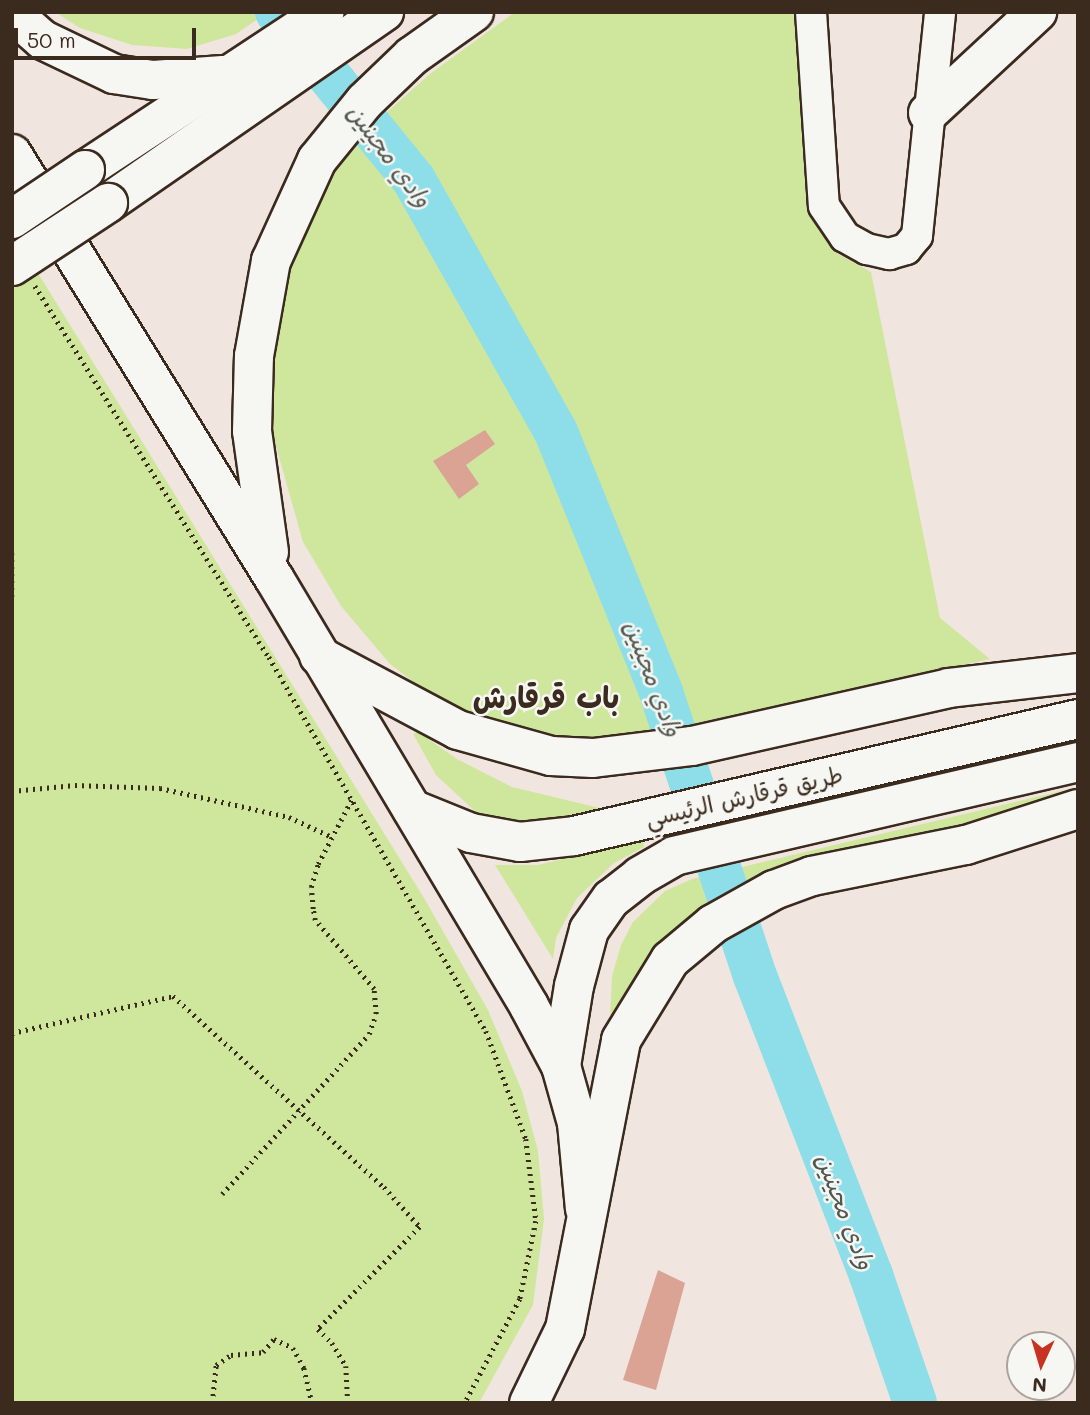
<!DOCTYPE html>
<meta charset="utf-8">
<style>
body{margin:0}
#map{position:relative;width:1090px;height:1415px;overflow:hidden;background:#f1e5df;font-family:Mali,"Playpen Sans Arabic",sans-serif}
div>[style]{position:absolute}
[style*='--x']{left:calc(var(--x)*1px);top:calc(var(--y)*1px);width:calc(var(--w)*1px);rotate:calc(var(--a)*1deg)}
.green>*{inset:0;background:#cfe79d}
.river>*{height:44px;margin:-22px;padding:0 22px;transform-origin:22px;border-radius:22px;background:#8ddee8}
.building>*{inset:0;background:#dba394}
.path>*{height:4.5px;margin-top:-2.25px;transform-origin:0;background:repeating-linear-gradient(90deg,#3b2a1e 0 2px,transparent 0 7px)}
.roads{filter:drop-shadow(2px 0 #3b2a1e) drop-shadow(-2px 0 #3b2a1e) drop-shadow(0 2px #3b2a1e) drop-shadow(0 -2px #3b2a1e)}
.tertiary>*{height:30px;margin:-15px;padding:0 15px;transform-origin:15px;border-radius:15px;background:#f6f6f2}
.primary>*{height:38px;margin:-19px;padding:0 19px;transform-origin:19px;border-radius:19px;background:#f6f6f2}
.trunk>*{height:38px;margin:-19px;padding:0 19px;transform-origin:19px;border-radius:19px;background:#f6f6f2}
.bridges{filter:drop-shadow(2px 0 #3b2a1e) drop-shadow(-2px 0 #3b2a1e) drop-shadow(0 2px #3b2a1e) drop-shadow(0 -2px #3b2a1e)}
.trunk-bridge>*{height:38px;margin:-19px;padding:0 19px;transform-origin:19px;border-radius:19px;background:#f6f6f2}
span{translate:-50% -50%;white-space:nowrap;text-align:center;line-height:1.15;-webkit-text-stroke:5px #f6f6f2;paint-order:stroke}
.street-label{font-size:23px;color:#3b2a1e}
.water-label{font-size:24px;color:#505750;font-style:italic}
.district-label{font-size:30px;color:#3b2a1e;font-weight:700}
.frame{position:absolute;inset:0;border:14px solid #3b2a1e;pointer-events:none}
.north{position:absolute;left:1006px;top:1331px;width:70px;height:70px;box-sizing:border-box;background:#f6f6f2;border:2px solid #aba49d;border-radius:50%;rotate:184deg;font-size:19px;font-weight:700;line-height:28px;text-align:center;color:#3b2a1e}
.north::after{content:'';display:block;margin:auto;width:24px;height:32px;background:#c8321e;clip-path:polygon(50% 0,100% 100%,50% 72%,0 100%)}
.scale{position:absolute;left:14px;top:28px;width:182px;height:32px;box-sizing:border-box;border:4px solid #3b2a1e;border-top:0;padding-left:9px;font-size:21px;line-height:24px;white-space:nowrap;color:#3b2a1e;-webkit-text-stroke:5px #f6f6f2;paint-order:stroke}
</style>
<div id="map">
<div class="green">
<div style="clip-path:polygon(55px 12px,268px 12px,236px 34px,187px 49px,132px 45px,80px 28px)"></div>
<div style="clip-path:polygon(515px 12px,798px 12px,818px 230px,838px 254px,871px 272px,940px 618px,990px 659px,623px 739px,580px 742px,523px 736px,431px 695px,390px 664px,341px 606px,303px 542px,272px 432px,272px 376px,284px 282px,303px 227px,326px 183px,378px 120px,431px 73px)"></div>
<div style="clip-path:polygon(12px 231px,424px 898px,488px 1010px,522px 1091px,538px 1151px,544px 1219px,533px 1305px,479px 1403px,12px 1403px)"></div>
<div style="clip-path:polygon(418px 732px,457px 759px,512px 787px,608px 810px,526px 825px,478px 814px,436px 775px,413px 734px)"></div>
<div style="clip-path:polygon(1078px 787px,1030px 812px,705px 908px,669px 935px,640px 969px,610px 1016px,612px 976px,621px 945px,633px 922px,665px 891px,692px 879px)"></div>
<div style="clip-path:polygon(643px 840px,644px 847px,614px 863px,577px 898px,556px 938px,553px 959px,495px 865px,538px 865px)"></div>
</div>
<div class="river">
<div style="--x:277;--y:12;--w:217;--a:50.8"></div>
<div style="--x:414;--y:180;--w:289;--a:60.6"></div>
<div style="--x:556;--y:432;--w:280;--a:68"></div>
<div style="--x:661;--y:692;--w:299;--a:71.7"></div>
<div style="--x:755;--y:976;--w:321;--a:68.8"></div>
<div style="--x:871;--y:1275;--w:135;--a:71"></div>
</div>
<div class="building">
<div style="clip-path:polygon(485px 430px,495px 444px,466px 465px,479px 484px,459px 499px,433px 461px)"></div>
<div style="clip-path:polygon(658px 1270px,685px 1283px,656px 1390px,623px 1380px)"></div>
</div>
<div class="path">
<div style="--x:35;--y:286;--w:439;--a:57.8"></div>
<div style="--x:269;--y:657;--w:432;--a:59.9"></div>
<div style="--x:486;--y:1031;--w:115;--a:69.7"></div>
<div style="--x:526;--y:1139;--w:83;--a:83"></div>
<div style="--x:536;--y:1221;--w:80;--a:101.6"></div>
<div style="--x:520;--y:1299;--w:118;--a:117.9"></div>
<div style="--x:12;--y:553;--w:45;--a:90"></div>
<div style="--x:12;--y:791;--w:63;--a:-5.4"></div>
<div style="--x:75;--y:785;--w:85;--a:2"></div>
<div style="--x:160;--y:788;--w:132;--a:12.7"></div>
<div style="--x:289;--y:817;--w:47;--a:24.9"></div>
<div style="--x:12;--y:1033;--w:165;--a:-12.9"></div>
<div style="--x:173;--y:996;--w:285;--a:42.2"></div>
<div style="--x:384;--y:1187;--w:54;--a:48"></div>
<div style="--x:420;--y:1227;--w:144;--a:135"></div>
<div style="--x:318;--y:1329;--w:20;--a:45"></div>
<div style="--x:332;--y:1343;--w:27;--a:59"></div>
<div style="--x:346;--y:1366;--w:37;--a:87"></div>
<div style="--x:222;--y:1194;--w:217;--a:-47.4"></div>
<div style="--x:369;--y:1034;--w:21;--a:-71"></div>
<div style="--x:376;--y:1014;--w:25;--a:-95"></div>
<div style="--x:374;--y:989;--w:91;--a:-130.5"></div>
<div style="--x:315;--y:920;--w:11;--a:-100"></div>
<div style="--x:313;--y:909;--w:22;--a:-95"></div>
<div style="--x:311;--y:887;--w:24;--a:-73"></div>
<div style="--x:318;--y:864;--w:73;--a:-62.4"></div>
<div style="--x:212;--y:1403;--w:38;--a:-84"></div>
<div style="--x:216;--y:1365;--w:18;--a:-34"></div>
<div style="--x:231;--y:1355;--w:32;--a:-5"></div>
<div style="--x:263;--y:1352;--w:17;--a:-50"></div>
<div style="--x:274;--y:1339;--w:21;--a:25"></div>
<div style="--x:293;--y:1348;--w:23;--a:61"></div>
<div style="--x:304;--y:1368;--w:36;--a:77"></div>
</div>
<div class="roads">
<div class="tertiary">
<div style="--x:811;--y:12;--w:194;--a:86.2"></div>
<div style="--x:824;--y:206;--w:37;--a:56"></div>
<div style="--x:845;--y:237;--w:25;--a:29"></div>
<div style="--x:867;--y:249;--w:23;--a:13"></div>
<div style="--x:889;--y:254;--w:18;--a:-16"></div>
<div style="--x:906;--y:249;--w:17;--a:-50"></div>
<div style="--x:917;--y:236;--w:225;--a:-84.1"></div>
</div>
<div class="primary">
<div style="--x:412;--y:809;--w:64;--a:22.1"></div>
<div style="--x:471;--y:833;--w:50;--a:10.4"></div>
<div style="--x:520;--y:842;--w:54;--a:-6.3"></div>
<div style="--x:574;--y:836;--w:517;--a:-13.07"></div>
<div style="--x:561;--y:1066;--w:81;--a:-80.8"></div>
<div style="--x:574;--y:986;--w:58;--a:-75"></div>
<div style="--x:589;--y:930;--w:38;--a:-55"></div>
<div style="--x:611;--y:899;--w:37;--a:-38"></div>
<div style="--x:640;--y:876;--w:39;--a:-30"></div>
<div style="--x:674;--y:856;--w:415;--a:-13.1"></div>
</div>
<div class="trunk">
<div style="--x:12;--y:13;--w:41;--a:41.1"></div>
<div style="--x:43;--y:40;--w:79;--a:25.6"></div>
<div style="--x:114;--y:74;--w:39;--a:9"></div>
<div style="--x:153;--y:80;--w:70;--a:-4.1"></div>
<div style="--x:928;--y:113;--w:149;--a:-42.8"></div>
<div style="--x:12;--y:154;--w:498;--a:58.3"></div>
<div style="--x:274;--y:578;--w:498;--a:59.2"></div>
<div style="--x:529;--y:1006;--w:68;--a:61.9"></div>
<div style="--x:561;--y:1066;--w:59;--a:74.3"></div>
<div style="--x:577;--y:1123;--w:86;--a:84.7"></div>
<div style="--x:85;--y:170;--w:287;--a:-33.4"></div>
<div style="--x:108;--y:203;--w:336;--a:-34.7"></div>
<div style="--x:269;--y:552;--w:122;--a:-98"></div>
<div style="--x:252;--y:431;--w:75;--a:-88.5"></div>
<div style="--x:254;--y:356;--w:97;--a:-79.9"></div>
<div style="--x:271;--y:261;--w:111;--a:-65.5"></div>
<div style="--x:317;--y:160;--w:76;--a:-50.9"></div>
<div style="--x:365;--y:101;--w:65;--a:-43.8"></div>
<div style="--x:412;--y:56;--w:76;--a:-35.4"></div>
<div style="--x:319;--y:656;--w:157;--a:28"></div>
<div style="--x:458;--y:730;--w:97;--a:15.6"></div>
<div style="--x:551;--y:756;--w:42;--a:2.7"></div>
<div style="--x:593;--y:758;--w:100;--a:-6.9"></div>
<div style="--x:692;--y:746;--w:263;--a:-12.7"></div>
<div style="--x:949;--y:688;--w:130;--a:-6.6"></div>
<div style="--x:529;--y:1403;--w:82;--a:-64.1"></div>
<div style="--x:565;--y:1329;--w:294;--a:-79"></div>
<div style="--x:621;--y:1040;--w:94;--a:-58.5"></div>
<div style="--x:670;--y:960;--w:56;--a:-39.9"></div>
<div style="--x:713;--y:924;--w:70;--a:-29.1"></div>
<div style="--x:774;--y:890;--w:40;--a:-20.2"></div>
<div style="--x:812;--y:876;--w:157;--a:-11.4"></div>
<div style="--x:966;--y:845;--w:118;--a:-17.8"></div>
</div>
</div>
<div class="bridges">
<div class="trunk-bridge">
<div style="--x:12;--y:219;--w:88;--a:-33.9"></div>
<div style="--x:12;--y:266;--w:115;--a:-33.3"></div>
</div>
</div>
<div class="street-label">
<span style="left:744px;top:796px;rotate:-13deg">طريق قرقارش الرئيسي</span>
</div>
<div class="water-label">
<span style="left:390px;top:155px;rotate:53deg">وادي مجينين</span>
<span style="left:654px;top:678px;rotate:69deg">وادي مجينين</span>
<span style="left:846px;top:1211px;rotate:69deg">وادي مجينين</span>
</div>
<div class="district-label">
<span style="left:546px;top:696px">باب قرقارش</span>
</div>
<div class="frame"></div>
<div class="north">N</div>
<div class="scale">50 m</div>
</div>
